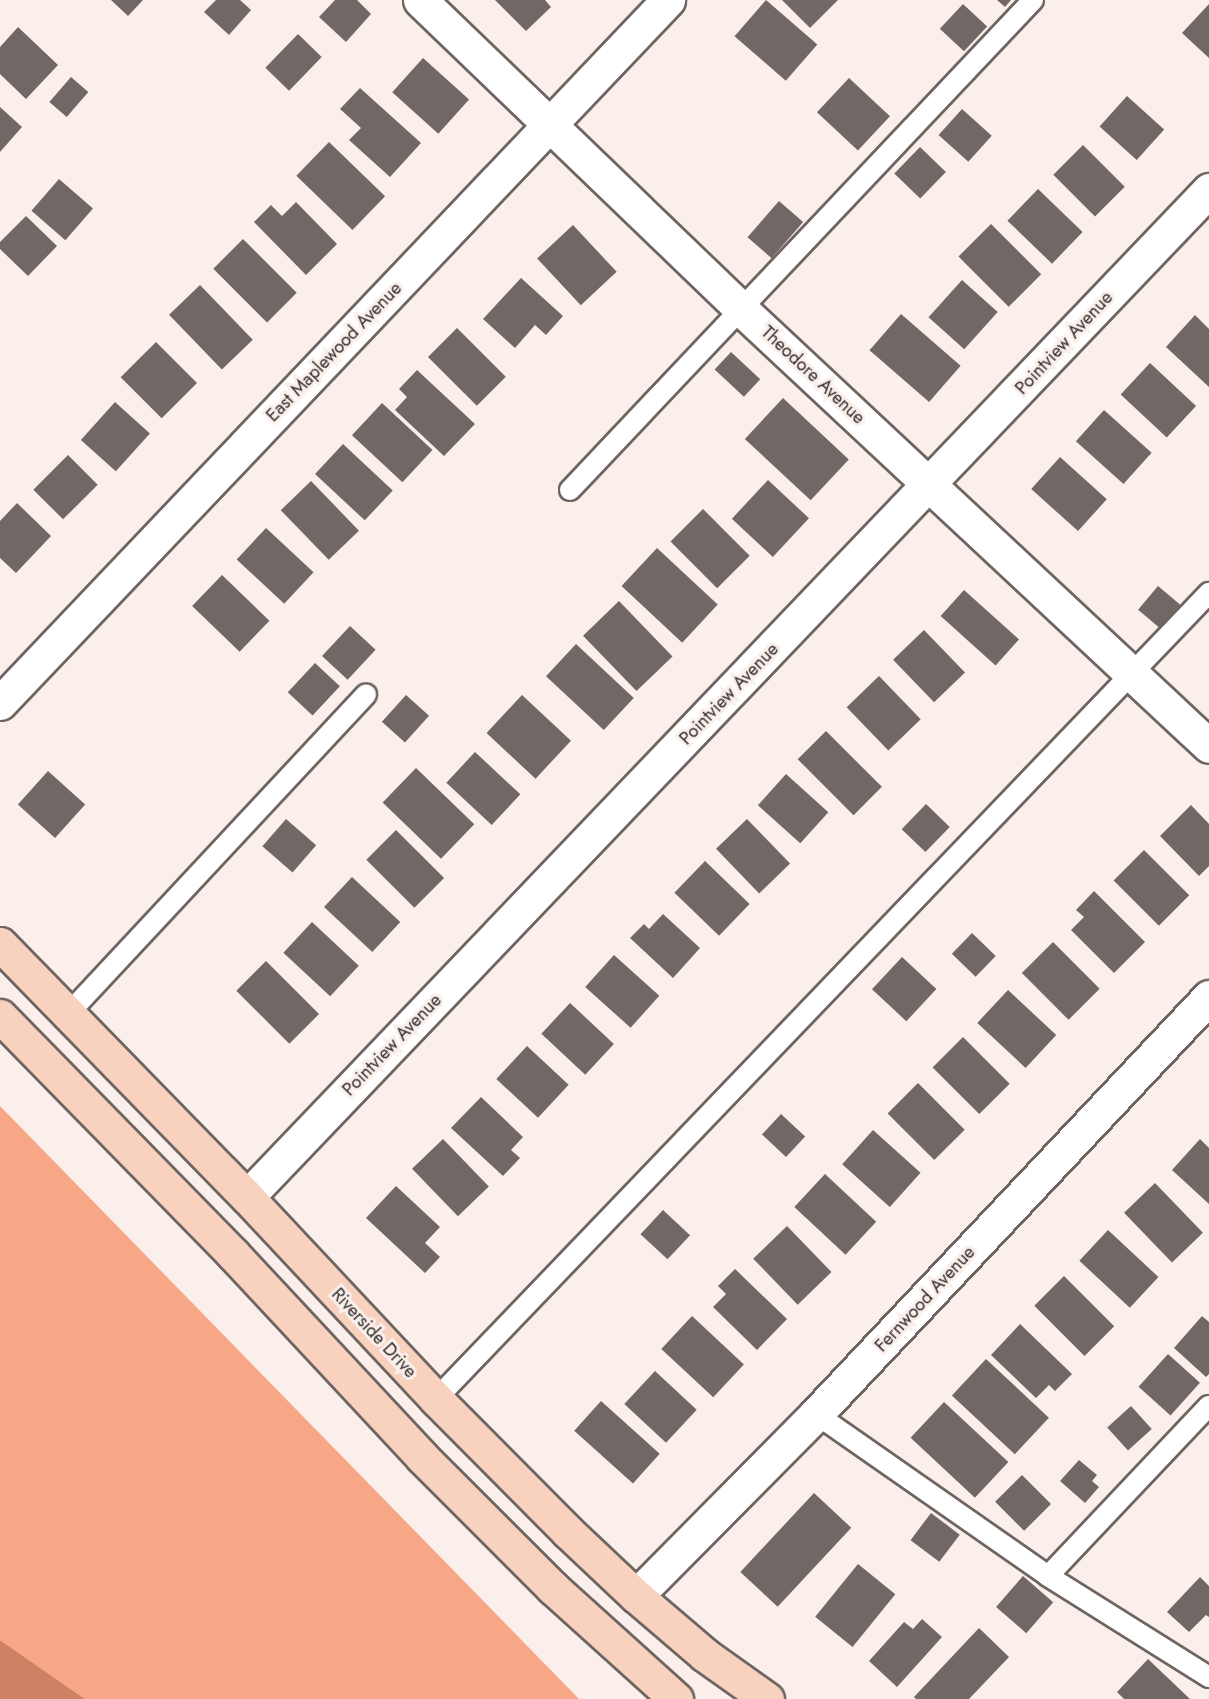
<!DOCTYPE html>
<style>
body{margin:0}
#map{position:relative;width:1209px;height:1699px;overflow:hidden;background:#faefeb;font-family:Jost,sans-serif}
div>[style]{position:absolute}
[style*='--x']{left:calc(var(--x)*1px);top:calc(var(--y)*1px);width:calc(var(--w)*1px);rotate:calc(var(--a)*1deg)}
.forest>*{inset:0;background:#f7a786}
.water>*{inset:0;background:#cf8263}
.building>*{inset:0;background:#716764;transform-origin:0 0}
.roads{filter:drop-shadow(2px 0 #6e6561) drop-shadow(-2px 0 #6e6561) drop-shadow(0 2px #6e6561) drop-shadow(0 -2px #6e6561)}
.lane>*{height:20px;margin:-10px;padding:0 10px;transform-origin:10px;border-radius:10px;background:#fff}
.street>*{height:33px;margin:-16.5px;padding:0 16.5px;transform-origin:16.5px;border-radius:16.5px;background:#fff}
.secondary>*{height:33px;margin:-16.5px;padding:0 16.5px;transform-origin:16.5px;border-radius:16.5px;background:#f8d1bf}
span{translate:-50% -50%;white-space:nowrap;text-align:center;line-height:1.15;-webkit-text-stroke:6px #faefeb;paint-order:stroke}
.street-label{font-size:18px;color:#322e2d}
</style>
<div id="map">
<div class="forest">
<div style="clip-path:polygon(0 1106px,579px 1699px,85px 1699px,0 1640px)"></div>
</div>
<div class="water">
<div style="clip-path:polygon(0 1640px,85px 1699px,0 1699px)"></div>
</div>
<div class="building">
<div style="clip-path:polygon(111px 0,143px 0,128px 16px)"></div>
<div style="clip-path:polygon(216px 0,240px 0,251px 10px,229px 35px,204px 12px)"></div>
<div style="clip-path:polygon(335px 0,357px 0,371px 14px,346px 42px,319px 17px)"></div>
<div style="clip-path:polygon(495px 0,545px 0,551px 7px,526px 31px)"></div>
<div style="left:766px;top:0;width:68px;height:48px;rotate:41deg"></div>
<div style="clip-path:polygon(782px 0,838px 0,810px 28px)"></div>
<div style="clip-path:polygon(997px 0,1011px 0,1005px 7px)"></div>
<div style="left:963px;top:4px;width:33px;height:34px;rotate:43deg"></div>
<div style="clip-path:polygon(1209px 4px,1209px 58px,1182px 33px)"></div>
<div style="clip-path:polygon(18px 27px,58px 65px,26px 99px,0 74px,0 47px)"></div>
<div style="left:298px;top:34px;width:33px;height:47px;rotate:44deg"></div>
<div style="left:423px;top:58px;width:62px;height:46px;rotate:42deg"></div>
<div style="left:71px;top:77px;width:23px;height:33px;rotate:41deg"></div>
<div style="left:849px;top:78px;width:56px;height:47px;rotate:43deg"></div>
<div style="clip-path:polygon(360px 88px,421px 143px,390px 177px,349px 140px,361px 128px,340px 109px)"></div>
<div style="left:1127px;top:96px;width:50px;height:41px;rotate:42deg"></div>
<div style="clip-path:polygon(0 107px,22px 127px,0 152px)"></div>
<div style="left:962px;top:109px;width:40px;height:35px;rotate:42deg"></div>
<div style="left:329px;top:142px;width:78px;height:47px;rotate:44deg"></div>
<div style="left:1083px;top:145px;width:59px;height:42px;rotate:45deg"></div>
<div style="left:920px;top:147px;width:36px;height:37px;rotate:44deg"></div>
<div style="left:59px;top:179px;width:45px;height:42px;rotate:41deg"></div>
<div style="left:1038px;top:189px;width:62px;height:44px;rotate:44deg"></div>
<div style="left:779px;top:201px;width:32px;height:48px;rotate:41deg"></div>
<div style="clip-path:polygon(296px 202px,337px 244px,306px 275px,254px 222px,271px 205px,282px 216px)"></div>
<div style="clip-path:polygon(26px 216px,57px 246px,28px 276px,0 249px,0 242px)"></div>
<div style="left:991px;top:224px;width:71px;height:46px;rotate:45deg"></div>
<div style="left:573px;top:225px;width:64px;height:49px;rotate:47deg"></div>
<div style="left:243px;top:239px;width:76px;height:42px;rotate:45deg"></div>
<div style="clip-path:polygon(521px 278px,563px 316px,546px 335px,535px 325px,515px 348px,483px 319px)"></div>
<div style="left:962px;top:280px;width:48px;height:50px;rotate:42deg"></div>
<div style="left:200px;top:285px;width:76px;height:43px;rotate:46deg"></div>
<div style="left:901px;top:314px;width:79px;height:48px;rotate:41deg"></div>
<div style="clip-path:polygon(1195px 315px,1209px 329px,1209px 387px,1166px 347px)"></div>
<div style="left:457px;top:328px;width:69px;height:41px;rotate:45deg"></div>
<div style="left:156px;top:342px;width:58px;height:50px;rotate:45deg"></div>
<div style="left:731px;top:352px;width:40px;height:24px;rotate:43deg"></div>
<div style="left:1150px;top:363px;width:63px;height:43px;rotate:43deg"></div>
<div style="clip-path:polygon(417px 370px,475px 424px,444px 456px,395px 410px,407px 397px,399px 389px)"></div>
<div style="left:783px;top:398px;width:90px;height:56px;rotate:43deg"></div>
<div style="left:115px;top:402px;width:47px;height:51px;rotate:42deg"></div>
<div style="left:382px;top:403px;width:69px;height:44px;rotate:43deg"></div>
<div style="left:1104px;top:410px;width:64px;height:42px;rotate:42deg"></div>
<div style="left:343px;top:444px;width:68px;height:41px;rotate:43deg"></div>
<div style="left:68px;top:455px;width:42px;height:49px;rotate:45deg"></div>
<div style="left:1060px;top:457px;width:63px;height:43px;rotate:42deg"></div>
<div style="left:768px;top:480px;width:56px;height:53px;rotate:43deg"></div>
<div style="left:311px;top:481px;width:69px;height:42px;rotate:46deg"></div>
<div style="clip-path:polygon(17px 503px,51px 536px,16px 573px,0 558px,0 521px)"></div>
<div style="left:703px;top:509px;width:66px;height:46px;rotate:45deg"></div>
<div style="left:266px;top:528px;width:65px;height:43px;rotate:43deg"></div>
<div style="left:657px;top:548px;width:83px;height:52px;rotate:43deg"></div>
<div style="left:222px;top:575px;width:66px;height:43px;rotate:44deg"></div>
<div style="left:1158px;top:586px;width:33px;height:31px;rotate:40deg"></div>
<div style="left:964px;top:590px;width:74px;height:35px;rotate:42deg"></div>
<div style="left:619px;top:601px;width:77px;height:50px;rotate:46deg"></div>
<div style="left:350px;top:626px;width:35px;height:41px;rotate:43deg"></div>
<div style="left:924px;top:630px;width:59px;height:43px;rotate:46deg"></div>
<div style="left:576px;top:644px;width:79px;height:44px;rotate:43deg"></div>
<div style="left:315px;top:663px;width:34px;height:40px;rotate:43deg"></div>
<div style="left:879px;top:676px;width:60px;height:45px;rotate:46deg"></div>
<div style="left:406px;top:695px;width:31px;height:36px;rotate:42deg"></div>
<div style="left:522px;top:695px;width:67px;height:52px;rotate:43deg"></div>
<div style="left:826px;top:731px;width:79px;height:40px;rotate:45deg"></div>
<div style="left:475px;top:752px;width:62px;height:42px;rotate:43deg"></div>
<div style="left:416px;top:768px;width:81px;height:48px;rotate:44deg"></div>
<div style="left:48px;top:771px;width:50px;height:45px;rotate:42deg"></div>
<div style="left:786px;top:774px;width:57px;height:42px;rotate:42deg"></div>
<div style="left:926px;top:804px;width:33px;height:35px;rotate:44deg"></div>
<div style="clip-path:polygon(1191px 805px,1209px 824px,1209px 866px,1199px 876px,1160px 836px)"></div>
<div style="left:286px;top:819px;width:40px;height:36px;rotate:41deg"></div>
<div style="left:747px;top:819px;width:62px;height:43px;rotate:46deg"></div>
<div style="left:396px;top:830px;width:68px;height:42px;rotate:45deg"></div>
<div style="left:1144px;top:850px;width:64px;height:43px;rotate:45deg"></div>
<div style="left:705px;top:861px;width:62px;height:44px;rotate:44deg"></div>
<div style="left:352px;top:877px;width:66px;height:41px;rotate:43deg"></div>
<div style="clip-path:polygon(1094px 891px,1145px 942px,1114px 973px,1071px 930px,1084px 917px,1076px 910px)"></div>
<div style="clip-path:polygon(663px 914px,700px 948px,673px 978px,630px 938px,644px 924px,649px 929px)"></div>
<div style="left:312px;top:922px;width:64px;height:42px;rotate:43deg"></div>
<div style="left:972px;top:933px;width:33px;height:29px;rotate:44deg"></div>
<div style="left:1053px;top:942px;width:66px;height:44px;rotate:45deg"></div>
<div style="left:614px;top:955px;width:61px;height:43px;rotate:42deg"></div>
<div style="left:902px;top:957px;width:47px;height:44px;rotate:43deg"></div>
<div style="left:266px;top:961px;width:75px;height:42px;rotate:45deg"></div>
<div style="left:1008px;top:990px;width:66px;height:45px;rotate:43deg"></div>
<div style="left:570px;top:1003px;width:60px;height:42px;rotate:43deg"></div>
<div style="left:963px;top:1037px;width:66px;height:43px;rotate:45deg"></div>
<div style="left:527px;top:1046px;width:57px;height:45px;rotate:43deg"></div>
<div style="left:918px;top:1083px;width:66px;height:43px;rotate:45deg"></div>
<div style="clip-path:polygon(481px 1097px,523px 1137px,511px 1150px,520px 1158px,503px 1176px,451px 1128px)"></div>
<div style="left:781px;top:1114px;width:33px;height:28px;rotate:43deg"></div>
<div style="left:873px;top:1130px;width:64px;height:46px;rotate:42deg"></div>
<div style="left:443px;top:1139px;width:66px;height:43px;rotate:46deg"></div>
<div style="clip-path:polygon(1200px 1139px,1209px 1148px,1209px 1204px,1172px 1170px)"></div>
<div style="left:825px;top:1174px;width:70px;height:45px;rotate:43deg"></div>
<div style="left:1155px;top:1183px;width:69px;height:43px;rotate:46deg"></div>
<div style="clip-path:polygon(396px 1186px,440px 1227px,425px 1243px,440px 1257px,425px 1273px,366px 1218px)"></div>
<div style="left:663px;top:1210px;width:37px;height:33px;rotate:43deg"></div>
<div style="left:787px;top:1226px;width:64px;height:47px;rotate:46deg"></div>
<div style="left:1108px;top:1230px;width:69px;height:42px;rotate:43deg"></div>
<div style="clip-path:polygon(735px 1269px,787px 1319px,757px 1350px,713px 1307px,726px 1294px,718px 1286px)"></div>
<div style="left:1064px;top:1276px;width:71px;height:42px;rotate:45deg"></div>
<div style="left:692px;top:1316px;width:71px;height:45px;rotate:43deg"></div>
<div style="clip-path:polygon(1202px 1316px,1209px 1322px,1209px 1374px,1206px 1377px,1174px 1348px)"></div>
<div style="clip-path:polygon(1020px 1324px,1072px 1374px,1055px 1391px,1049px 1385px,1036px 1398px,991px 1355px)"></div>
<div style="left:1168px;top:1354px;width:43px;height:44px;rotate:42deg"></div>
<div style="left:986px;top:1359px;width:86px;height:50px;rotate:43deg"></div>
<div style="left:655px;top:1371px;width:57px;height:45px;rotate:43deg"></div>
<div style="left:601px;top:1401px;width:79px;height:40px;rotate:42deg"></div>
<div style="left:944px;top:1402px;width:88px;height:49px;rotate:43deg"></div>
<div style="left:1131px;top:1406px;width:31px;height:32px;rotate:48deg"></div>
<div style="clip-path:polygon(1079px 1460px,1097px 1475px,1092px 1481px,1099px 1487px,1085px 1503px,1060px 1481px)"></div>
<div style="left:1022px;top:1475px;width:41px;height:38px;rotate:45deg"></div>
<div style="left:814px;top:1493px;width:51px;height:108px;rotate:43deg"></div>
<div style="left:931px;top:1513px;width:36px;height:34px;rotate:37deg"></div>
<div style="left:858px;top:1564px;width:48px;height:68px;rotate:39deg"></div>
<div style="left:1023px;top:1576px;width:40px;height:41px;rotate:41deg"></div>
<div style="clip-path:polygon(1200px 1577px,1209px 1586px,1209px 1617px,1206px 1615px,1189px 1632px,1167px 1612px)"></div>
<div style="clip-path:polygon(922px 1619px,942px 1637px,897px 1687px,869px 1661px,904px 1622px,913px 1629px)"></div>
<div style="clip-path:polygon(979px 1628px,1009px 1657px,969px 1699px,916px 1699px,914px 1697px)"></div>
<div style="clip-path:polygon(1148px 1659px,1190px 1699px,1124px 1699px,1117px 1692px)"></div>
</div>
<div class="roads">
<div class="lane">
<div style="--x:570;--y:490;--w:674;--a:-46.62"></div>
<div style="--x:68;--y:1014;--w:437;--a:-47"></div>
<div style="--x:436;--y:1399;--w:1117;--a:-46.2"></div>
<div style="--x:816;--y:1414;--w:283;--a:34.9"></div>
<div style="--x:1048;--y:1576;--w:190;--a:32.1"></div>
<div style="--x:1048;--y:1576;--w:234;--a:-46.6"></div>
</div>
<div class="street">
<div style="--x:420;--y:0;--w:446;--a:43.9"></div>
<div style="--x:741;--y:309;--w:640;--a:43.04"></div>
<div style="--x:0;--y:703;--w:970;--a:-46.46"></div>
<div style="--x:247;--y:1197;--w:1393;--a:-46.31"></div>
<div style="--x:636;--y:1596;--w:256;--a:-45.3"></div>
<div style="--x:816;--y:1414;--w:573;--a:-46.7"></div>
</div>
<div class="secondary">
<div style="--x:0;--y:944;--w:354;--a:45.7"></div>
<div style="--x:247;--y:1197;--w:277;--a:46.9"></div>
<div style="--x:436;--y:1399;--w:186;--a:45.2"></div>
<div style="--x:567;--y:1531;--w:95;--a:43.3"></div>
<div style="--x:636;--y:1596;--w:91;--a:40.5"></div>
<div style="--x:705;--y:1655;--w:76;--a:35.4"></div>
<div style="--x:0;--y:1016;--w:333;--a:45.6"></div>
<div style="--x:233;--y:1254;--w:277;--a:47"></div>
<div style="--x:422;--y:1457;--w:185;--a:45"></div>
<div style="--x:553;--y:1588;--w:166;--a:42.1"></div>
</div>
</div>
<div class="street-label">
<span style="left:1064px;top:343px;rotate:-47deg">Pointview Avenue</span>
<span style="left:334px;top:352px;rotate:-46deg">East Maplewood Avenue</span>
<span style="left:813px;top:375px;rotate:43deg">Theodore Avenue</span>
<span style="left:729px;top:694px;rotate:-46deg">Pointview Avenue</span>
<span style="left:392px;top:1045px;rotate:-46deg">Pointview Avenue</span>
<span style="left:925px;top:1299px;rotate:-47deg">Fernwood Avenue</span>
<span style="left:374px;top:1333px;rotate:47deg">Riverside Drive</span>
</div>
</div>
